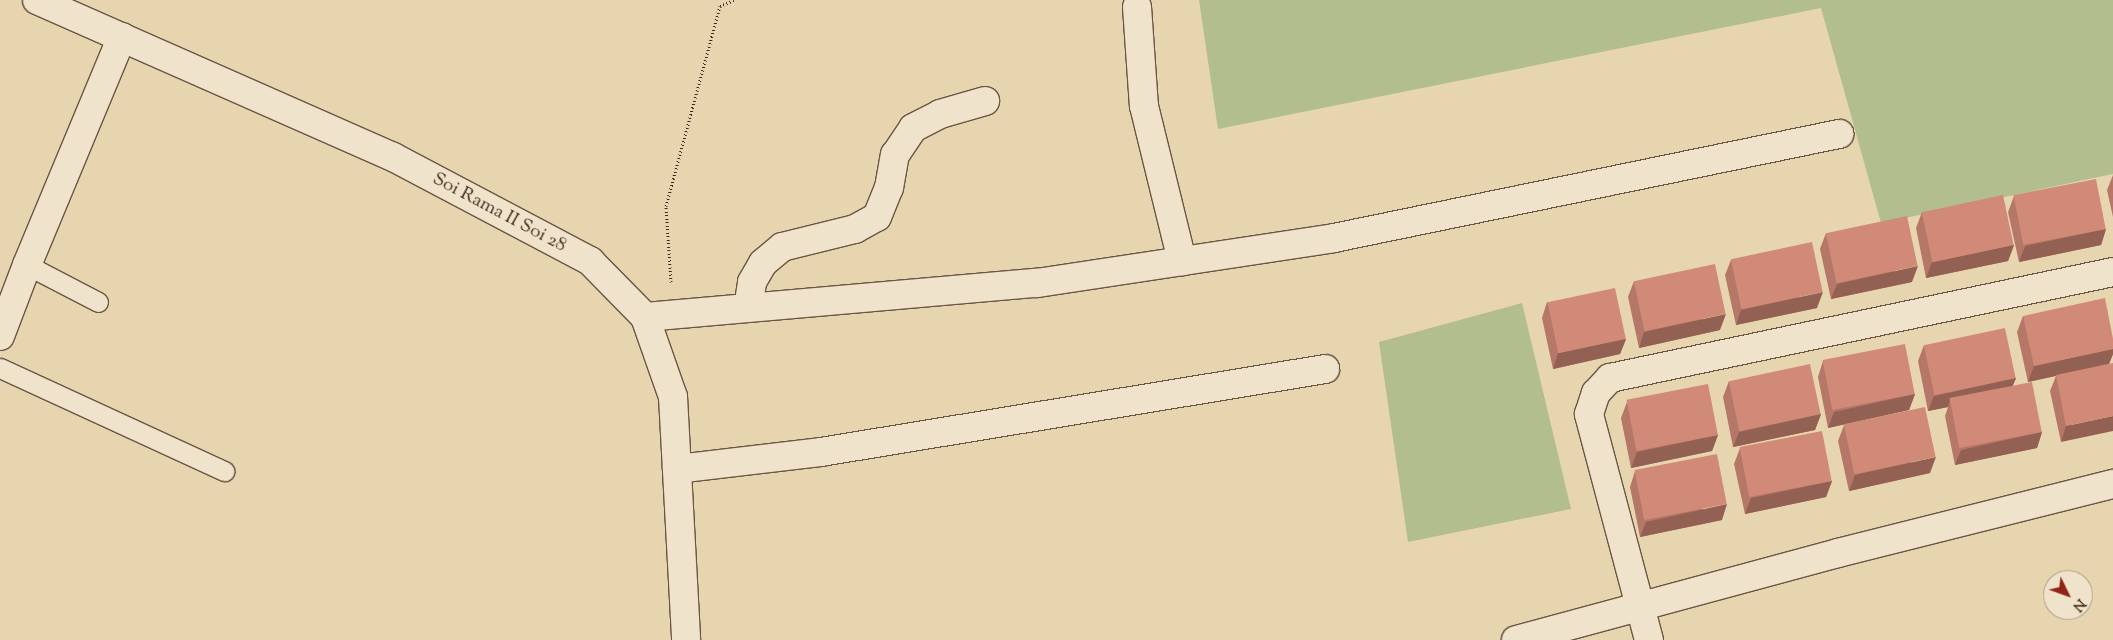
<!DOCTYPE html>
<style>
body{margin:0}
#map{position:relative;width:2113px;height:640px;overflow:hidden;background:#e7d5af;font-family:"Sorts Mill Goudy",serif}
div>[style]{position:absolute}
[style*='--x']{left:calc(var(--x)*1px);top:calc(var(--y)*1px);width:calc(var(--w)*1px);rotate:calc(var(--a)*1deg)}
.green>*{inset:0;background:#b2be8d}
.path>*{height:3px;margin-top:-1.5px;transform-origin:0;background:repeating-linear-gradient(90deg,#422a20 0 1px,transparent 0 3.5px)}
.roads{filter:drop-shadow(1px 0 #6b5544) drop-shadow(-1px 0 #6b5544) drop-shadow(0 1px #6b5544) drop-shadow(0 -1px #6b5544)}
.lane>*{height:19px;margin:-9.5px;padding:0 9.5px;transform-origin:9.5px;border-radius:9.5px;background:#efe4cb}
.street>*{height:28px;margin:-14px;padding:0 14px;transform-origin:14px;border-radius:14px;background:#efe4cb}
.secondary>*{height:28px;margin:-14px;padding:0 14px;transform-origin:14px;border-radius:14px;background:#efe4cb}
.wall>*{inset:0;background:#b57767}
.shaded-wall>*{inset:0;background:#936154}
.building>*{inset:0;background:#d28a78;transform-origin:0 0}
span{translate:-50% -50%;white-space:nowrap;text-align:center;line-height:1.15;-webkit-text-stroke:5px #efe4cb;paint-order:stroke}
.street-label{font-size:19px;color:#422a20}
.north{position:absolute;left:2043px;top:570px;width:50px;height:50px;box-sizing:border-box;background:#efe4cb;border:1px solid #aa9a87;border-radius:50%;rotate:132deg;font-size:14px;font-weight:700;line-height:20px;text-align:center;color:#422a20}
.north::after{content:'';display:block;margin:auto;width:18px;height:22px;background:#8f2418;clip-path:polygon(50% 0,100% 100%,50% 72%,0 100%)}
</style>
<div id="map">
<div class="green">
<div style="clip-path:polygon(1199px 0,2113px 0,2113px 174px,1881px 223px,1821px 8px,1218px 129px)"></div>
<div style="clip-path:polygon(1522px 303px,1571px 509px,1408px 542px,1379px 342px)"></div>
</div>
<div class="path">
<div style="--x:671;--y:282;--w:76;--a:-93.8"></div>
<div style="--x:666;--y:206;--w:207;--a:-74.9"></div>
<div style="--x:720;--y:6;--w:15;--a:-23"></div>
</div>
<div class="roads">
<div class="lane">
<div style="--x:27;--y:265;--w:80;--a:27.5"></div>
<div style="--x:0;--y:368;--w:247;--a:24.7"></div>
</div>
<div class="street">
<div style="--x:1137;--y:7;--w:99;--a:86"></div>
<div style="--x:1144;--y:106;--w:160;--a:76.2"></div>
<div style="--x:748;--y:308;--w:26;--a:-81"></div>
<div style="--x:752;--y:282;--w:22;--a:-60"></div>
<div style="--x:763;--y:263;--w:25;--a:-40"></div>
<div style="--x:782;--y:247;--w:75;--a:-13.9"></div>
<div style="--x:855;--y:229;--w:25;--a:-29"></div>
<div style="--x:877;--y:217;--w:31;--a:-68"></div>
<div style="--x:889;--y:188;--w:34;--a:-80"></div>
<div style="--x:895;--y:155;--w:32;--a:-56"></div>
<div style="--x:913;--y:128;--w:30;--a:-27"></div>
<div style="--x:940;--y:114;--w:47;--a:-16.1"></div>
<div style="--x:645;--y:317;--w:393;--a:-5"></div>
<div style="--x:1037;--y:283;--w:300;--a:-8.6"></div>
<div style="--x:1334;--y:238;--w:516;--a:-11.64"></div>
<div style="--x:0;--y:336;--w:76;--a:-69.2"></div>
<div style="--x:27;--y:265;--w:247;--a:-67.4"></div>
<div style="--x:677;--y:469;--w:145;--a:-6.7"></div>
<div style="--x:821;--y:452;--w:511;--a:-9.35"></div>
<div style="--x:1516;--y:640;--w:334;--a:-15.1"></div>
<div style="--x:1838;--y:553;--w:284;--a:-14.1"></div>
<div style="--x:1649;--y:640;--w:234;--a:-104.9"></div>
<div style="--x:1589;--y:414;--w:22;--a:-72"></div>
<div style="--x:1596;--y:393;--w:21;--a:-47"></div>
<div style="--x:1610;--y:378;--w:514;--a:-11.9"></div>
</div>
<div class="secondary">
<div style="--x:37;--y:0;--w:389;--a:23.8"></div>
<div style="--x:393;--y:157;--w:223;--a:27.8"></div>
<div style="--x:590;--y:261;--w:78;--a:45.5"></div>
<div style="--x:645;--y:317;--w:85;--a:70.7"></div>
<div style="--x:673;--y:397;--w:243;--a:86.9"></div>
</div>
</div>
<div class="wall">
<div style="clip-path:polygon(2113px 175px,2113px 217px,2107px 190px)"></div>
<div style="clip-path:polygon(2014px 196px,2106px 229px,2101px 245px,2019px 262px,2008px 212px)"></div>
<div style="clip-path:polygon(1922px 212px,2014px 245px,2008px 261px,1926px 278px,1916px 228px)"></div>
<div style="clip-path:polygon(1826px 233px,1912px 282px,1831px 299px,1820px 249px)"></div>
<div style="clip-path:polygon(1731px 260px,1817px 308px,1736px 325px,1725px 275px)"></div>
<div style="clip-path:polygon(1634px 281px,1720px 330px,1639px 348px,1628px 297px)"></div>
<div style="clip-path:polygon(1547px 302px,1626px 339px,1620px 354px,1553px 369px,1542px 318px)"></div>
<div style="clip-path:polygon(2023px 316px,2113px 339px,2113px 354px,2109px 364px,2061px 442px,2050px 391px,2056px 376px,2028px 382px,2017px 332px)"></div>
<div style="clip-path:polygon(1924px 345px,2016px 378px,2012px 386px,2042px 432px,2037px 448px,1955px 465px,1945px 416px,1948px 407px,1928px 411px,1918px 361px)"></div>
<div style="clip-path:polygon(1823px 361px,1915px 394px,1909px 410px,1828px 428px,1818px 377px)"></div>
<div style="clip-path:polygon(1729px 381px,1821px 414px,1815px 430px,1733px 447px,1723px 397px)"></div>
<div style="clip-path:polygon(1627px 402px,1718px 435px,1712px 451px,1631px 468px,1621px 418px)"></div>
<div style="clip-path:polygon(1844px 425px,1930px 473px,1849px 491px,1838px 441px)"></div>
<div style="clip-path:polygon(1740px 448px,1832px 481px,1826px 497px,1745px 514px,1734px 464px)"></div>
<div style="clip-path:polygon(1635px 471px,1722px 520px,1640px 537px,1630px 487px)"></div>
</div>
<div class="shaded-wall">
<div style="clip-path:polygon(2106px 229px,2101px 245px,2019px 262px,2025px 246px)"></div>
<div style="clip-path:polygon(2014px 245px,2008px 261px,1926px 278px,1932px 262px)"></div>
<div style="clip-path:polygon(1918px 266px,1912px 282px,1831px 299px,1837px 284px)"></div>
<div style="clip-path:polygon(1823px 292px,1817px 308px,1736px 325px,1741px 310px)"></div>
<div style="clip-path:polygon(1726px 314px,1720px 330px,1639px 348px,1644px 332px)"></div>
<div style="clip-path:polygon(1626px 339px,1620px 354px,1553px 369px,1558px 353px)"></div>
<div style="clip-path:polygon(2113px 349px,2113px 354px,2109px 364px,2028px 382px,2034px 366px)"></div>
<div style="clip-path:polygon(2016px 378px,2010px 393px,1950px 400px,1948px 407px,1928px 411px,1934px 396px)"></div>
<div style="clip-path:polygon(1915px 394px,1909px 410px,1828px 428px,1834px 412px)"></div>
<div style="clip-path:polygon(1821px 414px,1815px 430px,1733px 447px,1739px 432px)"></div>
<div style="clip-path:polygon(2113px 416px,2113px 431px,2061px 442px,2066px 426px)"></div>
<div style="clip-path:polygon(2042px 432px,2037px 448px,1955px 465px,1961px 450px)"></div>
<div style="clip-path:polygon(1718px 435px,1712px 451px,1631px 468px,1637px 452px)"></div>
<div style="clip-path:polygon(1936px 457px,1930px 473px,1849px 491px,1855px 475px)"></div>
<div style="clip-path:polygon(1832px 481px,1826px 497px,1745px 514px,1751px 498px)"></div>
<div style="clip-path:polygon(1727px 504px,1722px 520px,1640px 537px,1646px 522px)"></div>
</div>
<div class="building">
<div style="left:2096px;top:179px;width:51px;height:84px;rotate:79deg"></div>
<div style="left:2003px;top:195px;width:51px;height:83px;rotate:78deg"></div>
<div style="left:1907px;top:216px;width:51px;height:83px;rotate:78deg"></div>
<div style="left:1812px;top:242px;width:51px;height:83px;rotate:78deg"></div>
<div style="left:1715px;top:264px;width:51px;height:83px;rotate:78deg"></div>
<div style="left:1615px;top:288px;width:52px;height:69px;rotate:78deg"></div>
<div style="clip-path:polygon(2105px 298px,2113px 339px,2113px 349px,2034px 366px,2023px 316px)"></div>
<div style="left:2005px;top:328px;width:51px;height:83px;rotate:78deg"></div>
<div style="left:1905px;top:344px;width:51px;height:84px;rotate:79deg"></div>
<div style="clip-path:polygon(2113px 363px,2113px 416px,2066px 426px,2056px 375px)"></div>
<div style="left:1810px;top:364px;width:51px;height:83px;rotate:78deg"></div>
<div style="left:2032px;top:382px;width:51px;height:84px;rotate:79deg"></div>
<div style="left:1708px;top:384px;width:52px;height:83px;rotate:79deg"></div>
<div style="left:1925px;top:407px;width:51px;height:83px;rotate:78deg"></div>
<div style="left:1822px;top:431px;width:51px;height:84px;rotate:79deg"></div>
<div style="left:1717px;top:454px;width:51px;height:84px;rotate:79deg"></div>
</div>
<div class="street-label">
<span style="left:499px;top:213px;rotate:28deg">Soi Rama II Soi 28</span>
</div>
<div class="north">N</div>
</div>
